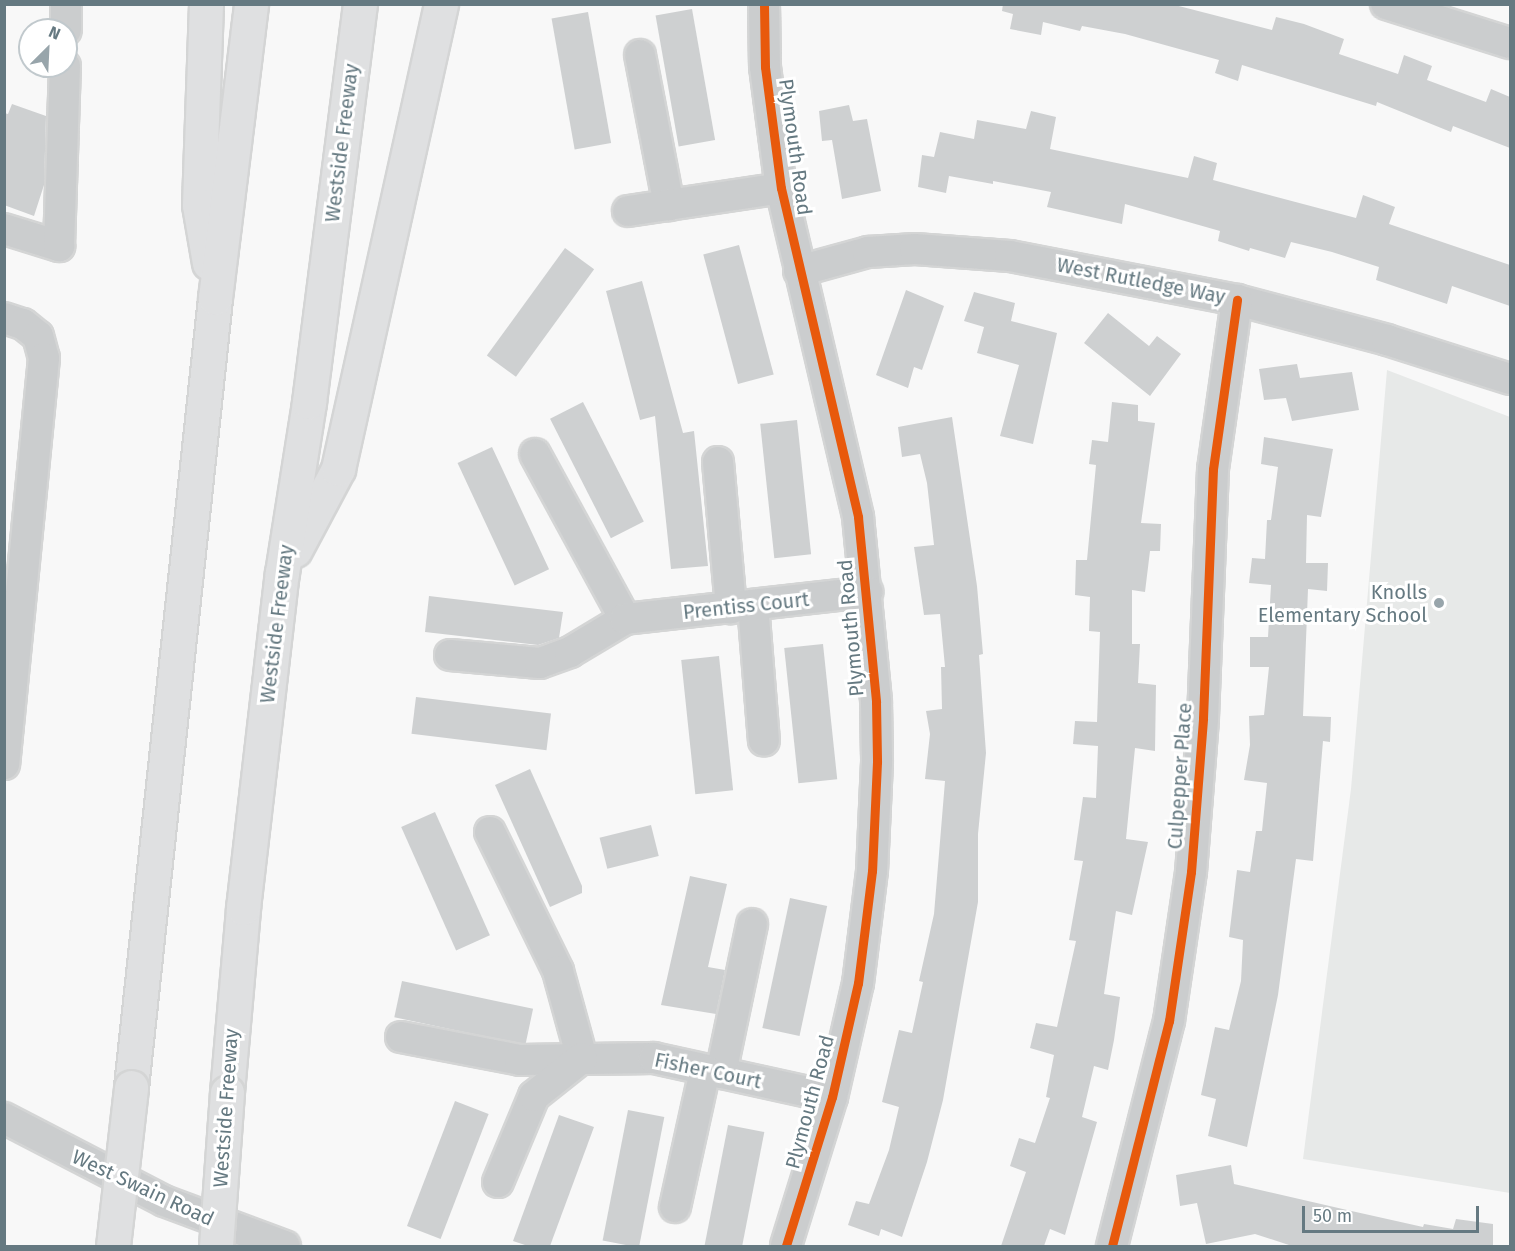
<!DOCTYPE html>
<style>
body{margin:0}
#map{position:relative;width:1515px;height:1251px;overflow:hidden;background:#f8f8f8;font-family:"Fira Sans",sans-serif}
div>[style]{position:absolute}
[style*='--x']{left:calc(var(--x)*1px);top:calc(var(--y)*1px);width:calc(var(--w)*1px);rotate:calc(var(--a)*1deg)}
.built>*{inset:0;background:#e7e9e8}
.building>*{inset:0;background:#ced0d1;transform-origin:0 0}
.roads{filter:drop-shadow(2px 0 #d4d5d5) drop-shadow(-2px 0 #d4d5d5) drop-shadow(0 2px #d4d5d5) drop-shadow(0 -2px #d4d5d5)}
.minor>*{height:30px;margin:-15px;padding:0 15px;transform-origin:15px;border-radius:15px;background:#cbcdce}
.highway>*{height:33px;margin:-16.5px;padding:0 16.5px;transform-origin:16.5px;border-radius:16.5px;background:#dfe0e1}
.bridges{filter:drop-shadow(2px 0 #d4d5d5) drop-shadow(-2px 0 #d4d5d5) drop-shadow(0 2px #d4d5d5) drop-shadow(0 -2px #d4d5d5)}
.highway-bridge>*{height:33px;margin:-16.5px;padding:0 16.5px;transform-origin:16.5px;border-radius:16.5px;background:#dfe0e1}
.cycleway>*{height:9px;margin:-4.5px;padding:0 4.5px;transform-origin:4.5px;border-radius:4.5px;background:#e8590c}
.dots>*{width:16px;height:16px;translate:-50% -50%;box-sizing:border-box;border:3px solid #fff;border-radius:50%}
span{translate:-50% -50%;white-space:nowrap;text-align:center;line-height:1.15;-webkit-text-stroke:6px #fff;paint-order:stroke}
.street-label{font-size:20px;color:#657981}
.poi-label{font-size:20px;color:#657981}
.right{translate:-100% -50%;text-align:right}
.frame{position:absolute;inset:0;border:6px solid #657981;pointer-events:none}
.north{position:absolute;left:18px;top:18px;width:60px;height:60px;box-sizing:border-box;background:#fff;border:2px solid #c1c9cd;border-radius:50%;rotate:24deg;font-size:16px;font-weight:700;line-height:24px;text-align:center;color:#657981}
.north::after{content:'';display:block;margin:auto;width:21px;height:27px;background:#98a5ab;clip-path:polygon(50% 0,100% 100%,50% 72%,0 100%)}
.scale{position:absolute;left:1302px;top:1206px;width:177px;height:27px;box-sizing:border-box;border:3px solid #657981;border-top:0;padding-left:8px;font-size:18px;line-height:21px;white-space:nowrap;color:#657981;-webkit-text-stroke:4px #fff;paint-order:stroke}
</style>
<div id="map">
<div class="built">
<div style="clip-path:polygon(1387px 370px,1510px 417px,1510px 1193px,1303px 1159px,1351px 789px)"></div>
</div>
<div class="building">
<div style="clip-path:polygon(1003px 4px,1171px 4px,1272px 30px,1276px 17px,1304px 24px,1344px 39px,1339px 54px,1398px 74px,1404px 55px,1432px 66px,1427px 80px,1486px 102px,1491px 89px,1510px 97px,1510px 148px,1453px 126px,1451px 132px,1377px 102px,1376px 106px,1242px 65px,1238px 81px,1215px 73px,1219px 60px,1125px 34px,1082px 26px,1080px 31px,1043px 22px,1041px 35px,1010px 29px,1013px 14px,1002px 11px)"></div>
<div style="left:692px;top:9px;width:133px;height:37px;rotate:80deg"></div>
<div style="left:588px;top:12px;width:133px;height:37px;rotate:80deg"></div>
<div style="clip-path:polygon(12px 104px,46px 116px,44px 185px,34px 216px,4px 205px,4px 113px,8px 114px)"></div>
<div style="clip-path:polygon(849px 105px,853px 121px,867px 119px,881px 191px,842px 199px,832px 140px,822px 141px,819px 111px)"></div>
<div style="clip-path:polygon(1031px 111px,1056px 117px,1050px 149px,1188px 178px,1194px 156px,1217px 163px,1213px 180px,1356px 218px,1363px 195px,1395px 207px,1389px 224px,1510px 265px,1510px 306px,1452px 286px,1447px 304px,1376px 280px,1379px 267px,1332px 252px,1291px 242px,1285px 258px,1250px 248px,1249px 251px,1218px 241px,1220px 231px,1125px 204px,1122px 224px,1047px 207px,1051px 192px,993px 181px,993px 184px,949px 176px,946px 193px,918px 187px,922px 155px,934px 157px,940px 132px,974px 139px,977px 120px,1026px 129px)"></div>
<div style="left:739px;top:245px;width:134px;height:37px;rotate:75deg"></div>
<div style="left:565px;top:248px;width:36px;height:133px;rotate:36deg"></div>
<div style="clip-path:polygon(642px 281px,683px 433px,694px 431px,708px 566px,671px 569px,655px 416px,640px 420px,606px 291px)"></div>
<div style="clip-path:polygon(906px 290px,944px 306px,922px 370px,914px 367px,908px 388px,876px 375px)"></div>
<div style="clip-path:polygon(974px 292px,1015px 303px,1011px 321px,1057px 333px,1033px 444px,1000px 436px,1019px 365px,977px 353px,984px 327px,964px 321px)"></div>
<div style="clip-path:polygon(1108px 313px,1149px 346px,1157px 336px,1181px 354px,1150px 396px,1084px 343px)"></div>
<div style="clip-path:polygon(1297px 364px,1300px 378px,1352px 372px,1359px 410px,1292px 421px,1286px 398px,1264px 400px,1259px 369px)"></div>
<div style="left:583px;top:402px;width:134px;height:37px;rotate:63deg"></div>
<div style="clip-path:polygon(1112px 402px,1138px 405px,1138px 421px,1155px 423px,1141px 523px,1161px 524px,1160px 551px,1150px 551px,1145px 592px,1132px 590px,1132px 644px,1140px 644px,1138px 683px,1156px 685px,1155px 751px,1135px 748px,1126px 839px,1148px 842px,1132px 915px,1116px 911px,1104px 994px,1120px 997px,1114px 1040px,1108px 1070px,1094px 1066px,1082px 1117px,1097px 1122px,1065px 1235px,1050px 1229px,1044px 1246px,1001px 1246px,1026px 1172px,1010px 1166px,1019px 1138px,1035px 1143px,1050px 1098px,1046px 1097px,1054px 1055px,1030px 1048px,1036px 1023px,1057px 1027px,1076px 941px,1069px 940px,1083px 861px,1074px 860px,1083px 797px,1096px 798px,1098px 746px,1073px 744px,1075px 721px,1097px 722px,1100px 632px,1089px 631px,1090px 597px,1075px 595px,1076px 560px,1087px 560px,1096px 465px,1089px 464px,1092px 440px,1108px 442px)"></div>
<div style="clip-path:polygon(952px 417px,977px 586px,983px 654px,979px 655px,986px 753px,978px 834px,978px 902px,943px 1100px,927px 1162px,902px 1237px,881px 1229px,879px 1236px,848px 1225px,856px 1201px,869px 1204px,889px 1150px,899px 1107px,882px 1102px,899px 1030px,912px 1033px,923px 982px,919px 981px,934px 914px,945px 781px,925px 779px,930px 734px,926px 711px,942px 709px,941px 667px,945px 667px,940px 614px,924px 615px,914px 547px,934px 545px,927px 483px,920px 454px,902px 457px,898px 427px)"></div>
<div style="left:797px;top:420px;width:135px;height:37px;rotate:84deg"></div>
<div style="clip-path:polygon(1264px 437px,1333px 449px,1321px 517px,1307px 515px,1306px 563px,1328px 563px,1327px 591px,1308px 589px,1303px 716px,1331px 717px,1330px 742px,1323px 741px,1313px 861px,1296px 859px,1278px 995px,1247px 1147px,1208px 1136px,1216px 1099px,1201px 1095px,1215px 1027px,1229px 1030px,1241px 981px,1243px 940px,1229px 937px,1237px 870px,1250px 872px,1256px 831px,1262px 831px,1267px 783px,1244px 780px,1250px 745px,1249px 716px,1264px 715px,1269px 667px,1250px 667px,1250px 637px,1268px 637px,1271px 585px,1249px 583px,1252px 558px,1265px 559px,1267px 520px,1271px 520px,1278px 467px,1261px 464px)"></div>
<div style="left:492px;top:447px;width:135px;height:38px;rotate:65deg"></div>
<div style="clip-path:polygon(429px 596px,563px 612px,559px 638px,538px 645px,425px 632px)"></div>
<div style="left:823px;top:644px;width:136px;height:39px;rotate:84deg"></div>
<div style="left:719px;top:656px;width:135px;height:38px;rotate:84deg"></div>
<div style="left:416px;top:697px;width:136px;height:37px;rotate:7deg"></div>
<div style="clip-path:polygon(530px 769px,582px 886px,582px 893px,550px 907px,495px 785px)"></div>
<div style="left:435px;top:812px;width:135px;height:37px;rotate:66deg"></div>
<div style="left:651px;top:825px;width:32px;height:53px;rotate:76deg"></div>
<div style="clip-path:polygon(690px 876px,727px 884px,708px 967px,725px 970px,716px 1014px,661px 1005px)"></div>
<div style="left:790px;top:898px;width:38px;height:133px;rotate:12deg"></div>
<div style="left:402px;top:981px;width:134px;height:37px;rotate:12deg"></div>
<div style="left:455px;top:1101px;width:36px;height:134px;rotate:21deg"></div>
<div style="left:628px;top:1110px;width:37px;height:133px;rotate:11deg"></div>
<div style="clip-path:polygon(559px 1115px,594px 1127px,550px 1246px,528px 1246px,513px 1241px)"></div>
<div style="left:728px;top:1125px;width:37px;height:123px;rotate:11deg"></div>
<div style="clip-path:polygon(1231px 1165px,1234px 1184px,1347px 1210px,1423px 1227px,1424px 1224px,1453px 1229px,1456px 1219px,1493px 1224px,1493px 1246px,1292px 1246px,1255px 1234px,1206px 1244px,1197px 1203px,1180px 1206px,1176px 1175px)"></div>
</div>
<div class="roads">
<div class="minor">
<div style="--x:764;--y:4;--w:63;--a:89.1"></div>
<div style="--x:765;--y:67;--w:122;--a:82.5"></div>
<div style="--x:781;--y:188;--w:338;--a:76.8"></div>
<div style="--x:858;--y:517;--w:186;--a:84.4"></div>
<div style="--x:876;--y:702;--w:60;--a:89"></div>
<div style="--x:877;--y:762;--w:109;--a:92.6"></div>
<div style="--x:872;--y:871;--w:113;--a:97.1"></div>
<div style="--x:858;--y:983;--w:117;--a:102.8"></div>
<div style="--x:832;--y:1097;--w:156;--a:107.2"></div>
<div style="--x:1386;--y:4;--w:130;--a:17.5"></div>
<div style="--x:66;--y:30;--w:26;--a:-90"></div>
<div style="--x:640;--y:55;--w:153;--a:79.1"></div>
<div style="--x:628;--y:211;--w:155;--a:-8.5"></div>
<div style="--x:4;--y:229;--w:58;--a:17.2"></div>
<div style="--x:59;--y:246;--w:180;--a:-88.1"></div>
<div style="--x:799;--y:271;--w:72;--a:-15.4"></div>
<div style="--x:868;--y:252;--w:47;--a:-3.7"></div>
<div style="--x:915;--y:249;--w:95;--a:4.2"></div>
<div style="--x:1010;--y:256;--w:231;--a:11"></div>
<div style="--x:1237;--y:300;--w:155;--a:14.9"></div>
<div style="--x:1387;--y:340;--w:129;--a:17.6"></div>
<div style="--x:4;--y:318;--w:20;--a:18"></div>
<div style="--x:23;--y:324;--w:19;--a:39"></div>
<div style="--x:38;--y:336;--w:23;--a:75"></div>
<div style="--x:44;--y:358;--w:408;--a:95.6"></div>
<div style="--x:535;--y:454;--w:188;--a:61.4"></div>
<div style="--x:718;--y:462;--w:147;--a:84.9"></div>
<div style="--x:753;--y:605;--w:136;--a:85.4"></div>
<div style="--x:450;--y:655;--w:90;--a:5.1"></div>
<div style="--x:540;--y:663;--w:32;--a:-20"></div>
<div style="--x:570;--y:652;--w:64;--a:-31"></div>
<div style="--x:625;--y:619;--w:244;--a:-6.4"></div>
<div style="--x:490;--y:832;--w:155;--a:63.9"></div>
<div style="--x:558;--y:971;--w:90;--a:74.6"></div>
<div style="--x:401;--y:1037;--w:121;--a:10.9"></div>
<div style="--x:520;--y:1060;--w:134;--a:-0.9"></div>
<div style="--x:654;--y:1058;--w:182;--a:12.4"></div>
<div style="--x:721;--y:1073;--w:152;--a:-78.2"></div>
<div style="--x:4;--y:1118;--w:180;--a:27.4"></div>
<div style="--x:164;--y:1201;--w:129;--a:20.4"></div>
<div style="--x:498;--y:1182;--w:93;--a:-67.3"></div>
<div style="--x:534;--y:1096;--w:61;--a:-38.4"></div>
<div style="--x:675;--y:1207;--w:140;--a:-77.6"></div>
<div style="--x:1112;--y:1246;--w:232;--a:-75.8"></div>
<div style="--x:1169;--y:1021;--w:151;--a:-81.6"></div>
<div style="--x:1191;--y:872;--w:154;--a:-85.5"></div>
<div style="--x:1203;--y:718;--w:249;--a:-87.7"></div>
<div style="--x:1213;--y:469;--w:171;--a:-81.9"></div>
</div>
<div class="highway">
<div style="--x:206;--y:4;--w:201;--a:92"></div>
<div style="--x:199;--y:205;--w:59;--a:80.2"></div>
<div style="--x:295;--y:550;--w:92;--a:-62"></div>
<div style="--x:338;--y:469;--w:476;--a:-77.5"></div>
<div style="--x:131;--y:1087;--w:793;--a:-83.92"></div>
<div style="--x:215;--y:298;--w:296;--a:-83"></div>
<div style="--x:227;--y:1092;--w:185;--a:-85"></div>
<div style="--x:243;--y:908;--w:337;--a:-83.4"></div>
<div style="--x:282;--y:573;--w:173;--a:-81"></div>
<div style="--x:309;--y:402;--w:401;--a:-82.7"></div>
</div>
</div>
<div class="bridges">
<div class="highway-bridge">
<div style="--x:113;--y:1246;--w:160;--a:-83.5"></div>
<div style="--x:216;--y:1246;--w:154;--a:-85.9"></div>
</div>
</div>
<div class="cycleway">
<div style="--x:764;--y:4;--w:63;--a:89.1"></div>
<div style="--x:765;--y:67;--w:122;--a:82.5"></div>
<div style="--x:781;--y:188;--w:338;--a:76.8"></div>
<div style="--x:858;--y:517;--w:186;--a:84.4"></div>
<div style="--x:876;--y:702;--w:60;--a:89"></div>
<div style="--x:877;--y:762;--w:109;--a:92.6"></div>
<div style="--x:872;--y:871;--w:113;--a:97.1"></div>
<div style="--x:858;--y:983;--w:117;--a:102.8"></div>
<div style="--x:832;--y:1097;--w:156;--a:107.2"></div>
<div style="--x:1112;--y:1246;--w:232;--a:-75.8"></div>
<div style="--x:1169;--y:1021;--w:151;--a:-81.6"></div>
<div style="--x:1191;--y:872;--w:154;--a:-85.5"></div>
<div style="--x:1203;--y:718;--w:249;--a:-87.7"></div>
<div style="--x:1213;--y:469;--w:171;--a:-81.9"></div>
</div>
<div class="dots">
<div style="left:1439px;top:603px;background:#98a5ab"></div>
</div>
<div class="street-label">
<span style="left:342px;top:143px;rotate:-83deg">Westside Freeway</span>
<span style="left:795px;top:147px;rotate:82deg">Plymouth Road</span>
<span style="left:1141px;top:281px;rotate:11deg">West Rutledge Way</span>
<span style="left:746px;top:606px;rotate:-6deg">Prentiss Court</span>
<span style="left:277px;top:624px;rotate:-83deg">Westside Freeway</span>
<span style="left:851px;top:628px;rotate:-95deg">Plymouth Road</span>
<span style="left:1180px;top:776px;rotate:-86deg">Culpepper Place</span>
<span style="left:708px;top:1071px;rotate:12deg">Fisher Court</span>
<span style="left:810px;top:1102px;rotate:-75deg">Plymouth Road</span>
<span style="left:226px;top:1108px;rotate:-86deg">Westside Freeway</span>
<span style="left:143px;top:1188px;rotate:25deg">West Swain Road</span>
</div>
<div class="poi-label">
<span class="right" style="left:1427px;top:604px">Knolls<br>Elementary School</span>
</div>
<div class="frame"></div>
<div class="north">N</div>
<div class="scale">50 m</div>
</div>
